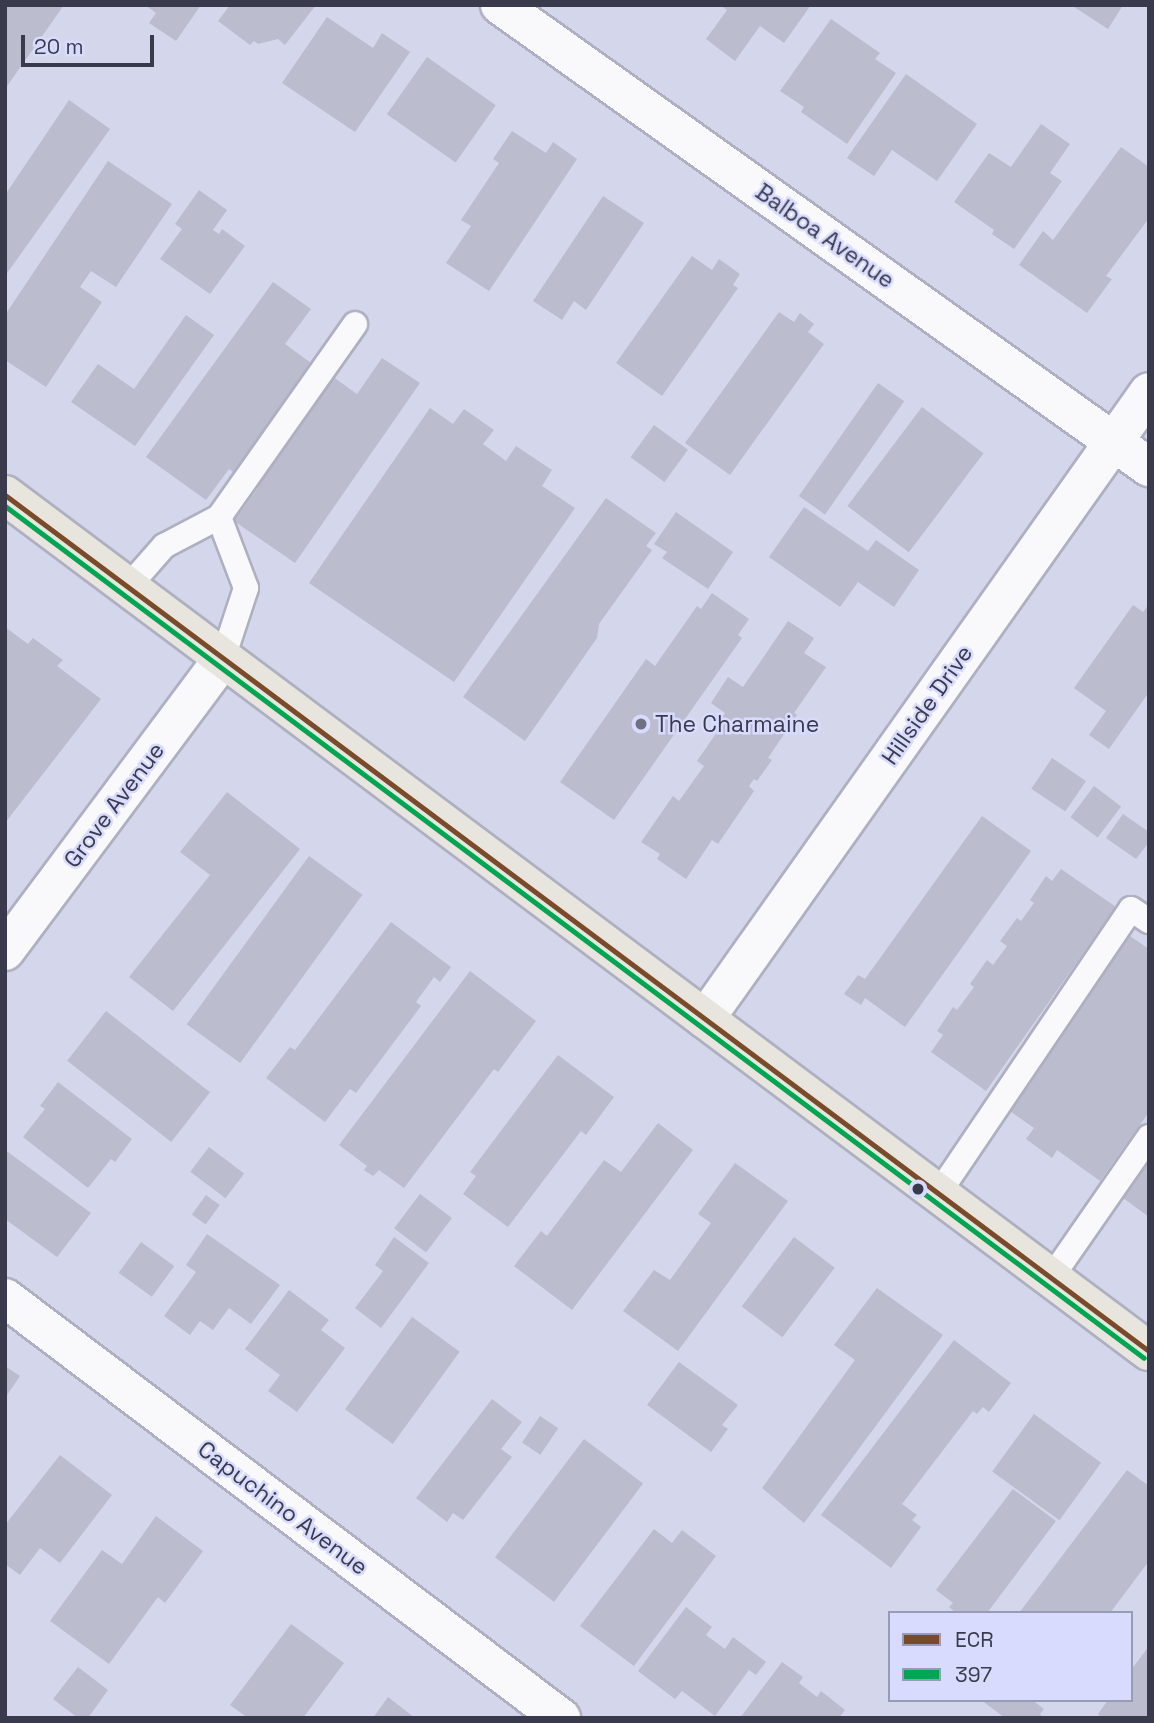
<!DOCTYPE html>
<style>
body{margin:0}
#map{position:relative;width:1154px;height:1723px;overflow:hidden;background:#d4d6ec;font-family:"Space Grotesk",sans-serif}
div>[style]{position:absolute}
[style*='--x']{left:calc(var(--x)*1px);top:calc(var(--y)*1px);width:calc(var(--w)*1px);rotate:calc(var(--a)*1deg)}
.building>*{inset:0;background:#bbbcce;transform-origin:0 0}
.roads{filter:drop-shadow(2px 0 #aeafc0) drop-shadow(-2px 0 #aeafc0) drop-shadow(0 2px #aeafc0) drop-shadow(0 -2px #aeafc0)}
.service>*{height:24px;margin:-12px;padding:0 12px;transform-origin:12px;border-radius:12px;background:#f9f9fc}
.minor>*{height:38px;margin:-19px;padding:0 19px;transform-origin:19px;border-radius:19px;background:#f9f9fc}
.secondary>*{height:38px;margin:-19px;padding:0 19px;transform-origin:19px;border-radius:19px;background:#f9f9fc}
.primary>*{height:38px;margin:-19px;padding:0 19px;transform-origin:19px;border-radius:19px;background:#e7e5de}
.bus-1>*{height:5px;margin:-2.5px;padding:0 2.5px;transform-origin:2.5px;border-radius:2.5px;background:#7a4b2a}
.bus-2>*{height:5px;margin:-2.5px;padding:0 2.5px;transform-origin:2.5px;border-radius:2.5px;background:#00a651}
.dots>*{width:19px;height:19px;translate:-50% -50%;box-sizing:border-box;border:4px solid #d8dbfd;border-radius:50%}
span{translate:-50% -50%;white-space:nowrap;text-align:center;line-height:1.15;-webkit-text-stroke:5px #d8dbfd;paint-order:stroke}
.street-label{font-size:23px;color:#393a4b}
.poi-label{font-size:23px;color:#393a4b}
.left{translate:0 -50%;text-align:left}
.frame{position:absolute;inset:0;border:7px solid #393a4b;pointer-events:none}
.legend{position:absolute;left:888px;top:1611px;width:245px;height:91px;box-sizing:border-box;background:#d8dbfd;border:2px solid #989bb6;margin:0;padding:9px 12px;list-style:none;font-size:21px;color:#393a4b}
.legend li{display:flex;align-items:center;gap:14px;height:35px}
.legend b{width:35px;border:2px solid #989bb6}
.scale{position:absolute;left:21px;top:35px;width:133px;height:32px;box-sizing:border-box;border:4px solid #393a4b;border-top:0;padding-left:9px;font-size:21px;line-height:24px;white-space:nowrap;color:#393a4b;-webkit-text-stroke:5px #d8dbfd;paint-order:stroke}
</style>
<div id="map">
<div class="building">
<div style="clip-path:polygon(5px 5px,64px 5px,5px 89px)"></div>
<div style="clip-path:polygon(145px 5px,201px 5px,176px 41px,149px 23px,156px 13px)"></div>
<div style="clip-path:polygon(230px 5px,316px 5px,285px 45px,278px 39px,258px 44px,254px 41px,250px 45px,218px 21px)"></div>
<div style="clip-path:polygon(720px 5px,811px 5px,784px 43px,760px 26px,735px 61px,706px 39px,727px 10px)"></div>
<div style="clip-path:polygon(1071px 5px,1123px 5px,1108px 29px)"></div>
<div style="clip-path:polygon(327px 17px,373px 48px,382px 33px,410px 52px,355px 132px,282px 83px)"></div>
<div style="clip-path:polygon(831px 19px,880px 53px,875px 59px,896px 73px,847px 144px,801px 112px,804px 107px,780px 91px)"></div>
<div style="left:427px;top:57px;width:84px;height:70px;rotate:35deg"></div>
<div style="clip-path:polygon(906px 74px,977px 124px,937px 181px,892px 150px,874px 176px,847px 158px)"></div>
<div style="clip-path:polygon(69px 100px,110px 129px,5px 276px,5px 195px)"></div>
<div style="clip-path:polygon(1041px 124px,1070px 144px,1050px 173px,1062px 181px,1014px 249px,992px 234px,994px 230px,954px 202px,989px 153px,1011px 167px)"></div>
<div style="clip-path:polygon(512px 131px,546px 153px,553px 142px,577px 159px,489px 291px,446px 263px,471px 226px,461px 220px,499px 163px,493px 159px)"></div>
<div style="clip-path:polygon(1121px 147px,1149px 167px,1149px 218px,1106px 276px,1112px 279px,1087px 313px,1019px 265px,1043px 231px,1053px 240px)"></div>
<div style="clip-path:polygon(108px 161px,172px 204px,116px 287px,91px 271px,80px 287px,102px 302px,46px 387px,5px 360px,5px 315px)"></div>
<div style="clip-path:polygon(199px 190px,227px 210px,213px 230px,219px 234px,222px 229px,245px 246px,210px 294px,160px 259px,182px 229px,175px 224px)"></div>
<div style="clip-path:polygon(603px 196px,644px 223px,586px 310px,574px 301px,562px 320px,533px 301px)"></div>
<div style="clip-path:polygon(692px 256px,712px 270px,719px 259px,740px 274px,733px 285px,738px 288px,662px 396px,616px 363px)"></div>
<div style="clip-path:polygon(273px 282px,311px 309px,285px 344px,311px 363px,233px 472px,229px 469px,206px 500px,146px 457px)"></div>
<div style="clip-path:polygon(779px 312px,794px 322px,800px 313px,814px 324px,808px 332px,824px 344px,730px 475px,685px 443px)"></div>
<div style="clip-path:polygon(186px 315px,214px 335px,135px 446px,71px 402px,98px 364px,134px 389px)"></div>
<div style="clip-path:polygon(382px 358px,420px 383px,295px 563px,234px 521px,258px 488px,253px 485px,329px 374px,357px 394px)"></div>
<div style="left:878px;top:383px;width:32px;height:138px;rotate:35deg"></div>
<div style="left:922px;top:407px;width:77px;height:124px;rotate:37deg"></div>
<div style="clip-path:polygon(430px 408px,453px 424px,464px 409px,494px 430px,483px 444px,506px 461px,516px 446px,552px 470px,542px 486px,575px 508px,454px 682px,309px 583px)"></div>
<div style="left:654px;top:425px;width:42px;height:40px;rotate:36deg"></div>
<div style="clip-path:polygon(606px 498px,656px 533px,646px 546px,652px 550px,599px 624px,597px 638px,525px 741px,463px 697px)"></div>
<div style="clip-path:polygon(804px 507px,868px 551px,876px 540px,919px 570px,894px 607px,858px 582px,840px 607px,769px 557px)"></div>
<div style="clip-path:polygon(676px 512px,733px 552px,708px 589px,662px 558px,667px 552px,654px 544px)"></div>
<div style="clip-path:polygon(712px 593px,749px 619px,738px 635px,742px 638px,614px 820px,560px 782px,646px 659px,655px 666px,697px 606px,701px 609px)"></div>
<div style="clip-path:polygon(1149px 604px,1149px 692px,1109px 749px,1089px 735px,1106px 711px,1074px 688px,1133px 605px,1143px 612px)"></div>
<div style="clip-path:polygon(788px 621px,814px 638px,804px 653px,826px 667px,794px 713px,797px 715px,768px 758px,772px 760px,757px 781px,754px 779px,749px 786px,754px 791px,718px 844px,712px 840px,686px 879px,657px 859px,660px 854px,641px 842px,673px 796px,679px 801px,704px 766px,697px 761px,724px 722px,721px 719px,725px 713px,711px 703px,728px 677px,743px 687px)"></div>
<div style="clip-path:polygon(5px 627px,28px 644px,33px 638px,63px 660px,57px 666px,101px 699px,5px 823px)"></div>
<div style="left:1052px;top:758px;width:41px;height:37px;rotate:34deg"></div>
<div style="left:1094px;top:786px;width:34px;height:39px;rotate:37deg"></div>
<div style="clip-path:polygon(227px 792px,300px 849px,173px 1011px,129px 977px,210px 875px,180px 852px)"></div>
<div style="clip-path:polygon(1123px 814px,1149px 832px,1149px 842px,1136px 859px,1106px 838px)"></div>
<div style="clip-path:polygon(982px 816px,1031px 851px,905px 1027px,865px 998px,861px 1005px,844px 994px,858px 975px,865px 979px)"></div>
<div style="left:309px;top:856px;width:66px;height:208px;rotate:36deg"></div>
<div style="clip-path:polygon(1061px 869px,1116px 907px,986px 1091px,931px 1052px,943px 1035px,937px 1031px,953px 1007px,957px 1010px,974px 987px,970px 984px,987px 960px,993px 965px,1007px 946px,1000px 941px,1017px 918px,1021px 921px,1034px 903px,1030px 900px,1046px 876px,1052px 881px)"></div>
<div style="clip-path:polygon(391px 922px,451px 967px,440px 982px,434px 977px,416px 1002px,421px 1006px,356px 1093px,350px 1089px,325px 1122px,266px 1078px,290px 1047px,295px 1050px)"></div>
<div style="clip-path:polygon(1130px 936px,1149px 949px,1149px 1112px,1100px 1181px,1057px 1150px,1052px 1158px,1026px 1139px,1034px 1128px,1007px 1109px)"></div>
<div style="clip-path:polygon(470px 971px,536px 1021px,498px 1072px,494px 1069px,404px 1188px,379px 1170px,373px 1176px,364px 1170px,367px 1166px,339px 1145px)"></div>
<div style="left:106px;top:1011px;width:132px;height:63px;rotate:38deg"></div>
<div style="clip-path:polygon(558px 1055px,614px 1097px,586px 1135px,581px 1131px,508px 1227px,463px 1194px,476px 1176px,470px 1172px)"></div>
<div style="clip-path:polygon(58px 1082px,132px 1139px,115px 1162px,111px 1159px,88px 1188px,23px 1137px,45px 1109px,40px 1106px)"></div>
<div style="clip-path:polygon(658px 1123px,693px 1150px,572px 1310px,514px 1266px,541px 1231px,547px 1236px,604px 1160px,621px 1172px)"></div>
<div style="left:209px;top:1147px;width:44px;height:31px;rotate:37deg"></div>
<div style="clip-path:polygon(5px 1150px,91px 1213px,57px 1257px,5px 1219px)"></div>
<div style="clip-path:polygon(1149px 1154px,1149px 1217px,1119px 1195px)"></div>
<div style="clip-path:polygon(735px 1163px,788px 1201px,678px 1351px,623px 1311px,654px 1270px,670px 1280px,711px 1223px,698px 1214px)"></div>
<div style="left:420px;top:1194px;width:40px;height:43px;rotate:37deg"></div>
<div style="left:206px;top:1195px;width:17px;height:24px;rotate:36deg"></div>
<div style="clip-path:polygon(207px 1234px,280px 1285px,251px 1324px,229px 1308px,213px 1330px,200px 1321px,190px 1335px,164px 1316px,196px 1272px,186px 1265px)"></div>
<div style="clip-path:polygon(394px 1237px,429px 1263px,381px 1328px,355px 1308px,383px 1271px,375px 1265px)"></div>
<div style="left:794px;top:1237px;width:51px;height:87px;rotate:37deg"></div>
<div style="left:141px;top:1242px;width:41px;height:38px;rotate:36deg"></div>
<div style="clip-path:polygon(877px 1288px,943px 1335px,804px 1523px,762px 1488px,855px 1360px,834px 1345px)"></div>
<div style="clip-path:polygon(289px 1290px,329px 1320px,321px 1330px,345px 1348px,297px 1412px,268px 1391px,280px 1375px,245px 1349px)"></div>
<div style="left:412px;top:1317px;width:59px;height:114px;rotate:36deg"></div>
<div style="clip-path:polygon(954px 1340px,1011px 1383px,989px 1412px,983px 1407px,977px 1414px,973px 1411px,902px 1504px,917px 1515px,912px 1520px,921px 1527px,891px 1568px,821px 1515px)"></div>
<div style="clip-path:polygon(679px 1362px,738px 1405px,722px 1425px,728px 1429px,711px 1452px,647px 1405px)"></div>
<div style="clip-path:polygon(5px 1366px,20px 1376px,5px 1398px)"></div>
<div style="clip-path:polygon(492px 1399px,522px 1422px,501px 1449px,512px 1457px,463px 1520px,453px 1513px,447px 1522px,416px 1498px)"></div>
<div style="left:1034px;top:1414px;width:83px;height:71px;rotate:36deg"></div>
<div style="left:540px;top:1416px;width:22px;height:32px;rotate:34deg"></div>
<div style="left:584px;top:1439px;width:74px;height:148px;rotate:37deg"></div>
<div style="clip-path:polygon(60px 1455px,112px 1495px,60px 1563px,40px 1548px,20px 1575px,5px 1564px,5px 1525px)"></div>
<div style="clip-path:polygon(1127px 1470px,1149px 1486px,1149px 1561px,1110px 1613px,1019px 1613px)"></div>
<div style="clip-path:polygon(1013px 1489px,1056px 1521px,987px 1613px,956px 1613px,949px 1607px,953px 1603px,936px 1590px)"></div>
<div style="clip-path:polygon(156px 1516px,203px 1551px,165px 1603px,158px 1597px,109px 1664px,50px 1621px,102px 1550px,122px 1564px)"></div>
<div style="clip-path:polygon(654px 1529px,672px 1543px,682px 1530px,716px 1556px,634px 1666px,580px 1626px)"></div>
<div style="clip-path:polygon(686px 1607px,712px 1627px,706px 1635px,725px 1649px,733px 1637px,766px 1662px,756px 1675px,749px 1670px,715px 1716px,682px 1691px,675px 1699px,638px 1671px)"></div>
<div style="clip-path:polygon(291px 1624px,344px 1663px,303px 1718px,248px 1718px,230px 1705px)"></div>
<div style="clip-path:polygon(1149px 1646px,1149px 1718px,1102px 1718px,1098px 1714px,1108px 1700px,1131px 1700px,1131px 1670px)"></div>
<div style="clip-path:polygon(782px 1662px,803px 1677px,799px 1683px,817px 1697px,821px 1691px,845px 1710px,839px 1718px,740px 1718px)"></div>
<div style="clip-path:polygon(78px 1667px,108px 1690px,88px 1718px,78px 1718px,53px 1699px)"></div>
<div style="clip-path:polygon(388px 1697px,415px 1718px,373px 1718px)"></div>
<div style="clip-path:polygon(981px 1700px,1032px 1700px,1044px 1709px,1040px 1714px,1044px 1718px,1005px 1718px)"></div>
</div>
<div class="roads">
<div class="service">
<div style="--x:219;--y:517;--w:236;--a:-54.8"></div>
<div style="--x:128;--y:587;--w:55;--a:-48.7"></div>
<div style="--x:164;--y:546;--w:62;--a:-27.8"></div>
<div style="--x:219;--y:517;--w:76;--a:69.2"></div>
<div style="--x:246;--y:588;--w:74;--a:108.2"></div>
<div style="--x:938;--y:1194;--w:344;--a:-55.9"></div>
<div style="--x:1131;--y:909;--w:22;--a:34"></div>
<div style="--x:1051;--y:1278;--w:172;--a:-55.2"></div>
</div>
<div class="minor">
<div style="--x:500;--y:5;--w:797;--a:35.45"></div>
<div style="--x:5;--y:951;--w:365;--a:-53.3"></div>
<div style="--x:5;--y:1298;--w:697;--a:37.07"></div>
</div>
<div class="secondary">
<div style="--x:705;--y:1019;--w:768;--a:-54.7"></div>
</div>
<div class="primary">
<div style="--x:5;--y:495;--w:1429;--a:36.81"></div>
</div>
</div>
<div class="bus-1">
<div style="--x:5;--y:495;--w:1429;--a:36.81"></div>
</div>
<div class="bus-2">
<div style="--x:5;--y:506;--w:1422;--a:36.8"></div>
</div>
<div class="dots">
<div style="left:641px;top:724px;background:#6f7183"></div>
<div style="left:918px;top:1189px;background:#393a4b"></div>
</div>
<div class="street-label">
<span style="left:825px;top:236px;rotate:35deg">Balboa Avenue</span>
<span style="left:927px;top:705px;rotate:-55deg">Hillside Drive</span>
<span style="left:114px;top:805px;rotate:-53deg">Grove Avenue</span>
<span style="left:283px;top:1508px;rotate:37deg">Capuchino Avenue</span>
</div>
<div class="poi-label">
<span class="left" style="left:655px;top:724px">The Charmaine</span>
</div>
<div class="frame"></div>
<ul class="legend">
<li><b style="height:9px;background:#7a4b2a"></b>ECR</li>
<li><b style="height:9px;background:#00a651"></b>397</li>
</ul>
<div class="scale">20 m</div>
</div>
